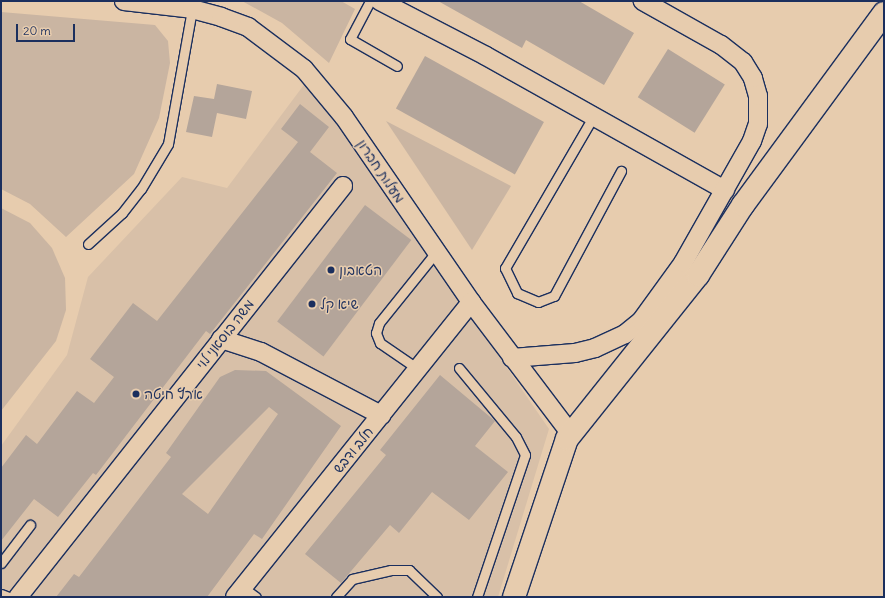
<!DOCTYPE html>
<meta charset="utf-8">
<style>
body{margin:0}
#map{position:relative;width:885px;height:598px;overflow:hidden;background:#e7ccae;font-family:Delius,"Playpen Sans Hebrew",sans-serif}
div>[style]{position:absolute}
[style*='--x']{left:calc(var(--x)*1px);top:calc(var(--y)*1px);width:calc(var(--w)*1px);rotate:calc(var(--a)*1deg)}
.built>*{inset:0;background:#d8c0a8}
.green>*{inset:0;background:#cab5a2}
.building>*{inset:0;background:#b4a59a;transform-origin:0 0}
.roads{filter:drop-shadow(1px 0 #1b2f5e) drop-shadow(-1px 0 #1b2f5e) drop-shadow(0 1px #1b2f5e) drop-shadow(0 -1px #1b2f5e)}
.service>*{height:9px;margin:-4.5px;padding:0 4.5px;transform-origin:4.5px;border-radius:4.5px;background:#e7ccae}
.minor>*{height:18px;margin:-9px;padding:0 9px;transform-origin:9px;border-radius:9px;background:#e7ccae}
.tertiary>*{height:22px;margin:-11px;padding:0 11px;transform-origin:11px;border-radius:11px;background:#e7ccae}
.dots>*{width:11px;height:11px;translate:-50% -50%;box-sizing:border-box;border:2px solid #e7ccae;border-radius:50%}
span{translate:-50% -50%;white-space:nowrap;text-align:center;line-height:1.15;-webkit-text-stroke:3px #e7ccae;paint-order:stroke}
.street-label{font-size:14px;color:#1b2f5e}
.poi-label{font-size:14px;color:#1b2f5e}
.left{translate:0 -50%;text-align:left}
.frame{position:absolute;inset:0;border:2px solid #1b2f5e;pointer-events:none}
.scale{position:absolute;left:16px;top:24px;width:59px;height:18px;box-sizing:border-box;border:2px solid #1b2f5e;border-top:0;padding-left:5px;font-size:12px;line-height:14px;white-space:nowrap;color:#1b2f5e;-webkit-text-stroke:3px #e7ccae;paint-order:stroke}
</style>
<div id="map">
<div class="built">
<div style="clip-path:polygon(306px 82px,319px 103px,347px 135px,549px 429px,498px 597px,1px 597px,1px 446px,67px 355px,88px 277px,182px 177px,227px 188px)"></div>
</div>
<div class="green">
<div style="clip-path:polygon(242px 1px,341px 1px,355px 9px,329px 63px,282px 23px)"></div>
<div style="clip-path:polygon(1px 12px,155px 25px,168px 41px,170px 63px,159px 118px,134px 174px,66px 237px,30px 204px,1px 189px)"></div>
<div style="clip-path:polygon(386px 121px,511px 186px,472px 250px)"></div>
<div style="clip-path:polygon(1px 208px,30px 223px,52px 248px,65px 278px,66px 310px,56px 341px,1px 411px)"></div>
</div>
<div class="building">
<div style="clip-path:polygon(438px 1px,579px 1px,634px 33px,604px 85px,526px 40px,522px 48px)"></div>
<div style="left:668px;top:49px;width:67px;height:57px;rotate:32deg"></div>
<div style="left:425px;top:56px;width:136px;height:60px;rotate:29deg"></div>
<div style="clip-path:polygon(217px 84px,252px 91px,246px 119px,217px 113px,212px 137px,186px 132px,194px 96px,214px 99px)"></div>
<div style="clip-path:polygon(300px 104px,329px 127px,310px 152px,337px 173px,210px 334px,206px 331px,96px 475px,93px 473px,58px 517px,34px 499px,1px 541px,1px 468px,26px 435px,37px 444px,77px 391px,94px 403px,114px 377px,90px 359px,133px 303px,157px 321px,298px 142px,281px 129px)"></div>
<div style="left:365px;top:205px;width:58px;height:146px;rotate:37deg"></div>
<div style="clip-path:polygon(evenodd,235px 370px,266px 371px,341px 426px,262px 539px,254px 534px,207px 597px,56px 597px,74px 574px,79px 577px,171px 457px,166px 453px,220px 377px,235px 370px,269px 407px,278px 414px,208px 514px,182px 494px,269px 407px)"></div>
<div style="clip-path:polygon(440px 375px,495px 421px,475px 446px,508px 472px,469px 520px,432px 492px,399px 533px,390px 525px,341px 583px,305px 554px,386px 455px,380px 450px)"></div>
</div>
<div class="roads">
<div class="service">
<div style="--x:370;--y:1;--w:43;--a:117.8"></div>
<div style="--x:350;--y:39;--w:54;--a:29.9"></div>
<div style="--x:593;--y:117;--w:175;--a:120.2"></div>
<div style="--x:505;--y:268;--w:28;--a:64"></div>
<div style="--x:517;--y:293;--w:23;--a:23"></div>
<div style="--x:538;--y:302;--w:17;--a:-21"></div>
<div style="--x:554;--y:296;--w:142;--a:-61.8"></div>
<div style="--x:88;--y:244;--w:46;--a:-42.4"></div>
<div style="--x:122;--y:213;--w:31;--a:-52"></div>
<div style="--x:141;--y:189;--w:52;--a:-59"></div>
<div style="--x:168;--y:144;--w:137;--a:-79.9"></div>
<div style="--x:459;--y:368;--w:89;--a:50.4"></div>
<div style="--x:516;--y:437;--w:20;--a:63"></div>
<div style="--x:525;--y:455;--w:150;--a:108.7"></div>
<div style="--x:418;--y:369;--w:46;--a:-145.6"></div>
<div style="--x:380;--y:343;--w:11;--a:-112"></div>
<div style="--x:376;--y:333;--w:10;--a:-73"></div>
<div style="--x:379;--y:323;--w:91;--a:-51.2"></div>
<div style="--x:1;--y:563;--w:48;--a:-52.7"></div>
<div style="--x:242;--y:587;--w:17;--a:36"></div>
<div style="--x:1;--y:594;--w:9;--a:21"></div>
<div style="--x:336;--y:597;--w:24;--a:-48"></div>
<div style="--x:352;--y:579;--w:40;--a:-13"></div>
<div style="--x:391;--y:570;--w:18;--a:0"></div>
<div style="--x:409;--y:570;--w:39;--a:44"></div>
</div>
<div class="minor">
<div style="--x:124;--y:1;--w:68;--a:6.7"></div>
<div style="--x:192;--y:9;--w:30;--a:15"></div>
<div style="--x:221;--y:17;--w:29;--a:20"></div>
<div style="--x:248;--y:27;--w:70;--a:36.9"></div>
<div style="--x:304;--y:69;--w:62;--a:50.2"></div>
<div style="--x:344;--y:117;--w:224;--a:55.5"></div>
<div style="--x:471;--y:302;--w:166;--a:52.9"></div>
<div style="--x:380;--y:1;--w:119;--a:27.4"></div>
<div style="--x:486;--y:56;--w:274;--a:29.3"></div>
<div style="--x:221;--y:339;--w:42;--a:18"></div>
<div style="--x:261;--y:352;--w:136;--a:27.7"></div>
<div style="--x:512;--y:358;--w:63;--a:-4.5"></div>
<div style="--x:575;--y:353;--w:21;--a:-14"></div>
<div style="--x:595;--y:348;--w:33;--a:-25"></div>
<div style="--x:625;--y:334;--w:21;--a:-39"></div>
<div style="--x:641;--y:321;--w:72;--a:-54.1"></div>
<div style="--x:683;--y:263;--w:140;--a:-60.5"></div>
<div style="--x:752;--y:141;--w:18;--a:-71"></div>
<div style="--x:758;--y:124;--w:28;--a:-90"></div>
<div style="--x:758;--y:96;--w:19;--a:-106"></div>
<div style="--x:753;--y:78;--w:19;--a:-122"></div>
<div style="--x:743;--y:62;--w:28;--a:-142"></div>
<div style="--x:721;--y:45;--w:90;--a:-150.6"></div>
<div style="--x:18;--y:597;--w:524;--a:-51.66"></div>
<div style="--x:235;--y:597;--w:378;--a:-51.3"></div>
</div>
<div class="tertiary">
<div style="--x:514;--y:597;--w:167;--a:-71.5"></div>
<div style="--x:567;--y:439;--w:210;--a:-51.4"></div>
<div style="--x:698;--y:275;--w:83;--a:-57.3"></div>
<div style="--x:743;--y:205;--w:238;--a:-53.7"></div>
</div>
</div>
<div class="dots">
<div style="left:331px;top:270px;background:#1b2f5e"></div>
<div style="left:312px;top:304px;background:#1b2f5e"></div>
<div style="left:136px;top:394px;background:#1b2f5e"></div>
</div>
<div class="street-label">
<span style="left:381px;top:171px;rotate:56deg">מעלות חברון</span>
<span style="left:225px;top:334px;rotate:-52deg">משה בוסאני לוי</span>
<span style="left:353px;top:450px;rotate:-51deg">חלב ודבש</span>
</div>
<div class="poi-label">
<span class="left" style="left:339px;top:270px">הטאבון</span>
<span class="left" style="left:320px;top:304px">שיא קל</span>
<span class="left" style="left:144px;top:394px">ארץ חיטה</span>
</div>
<div class="frame"></div>
<div class="scale">20 m</div>
</div>
